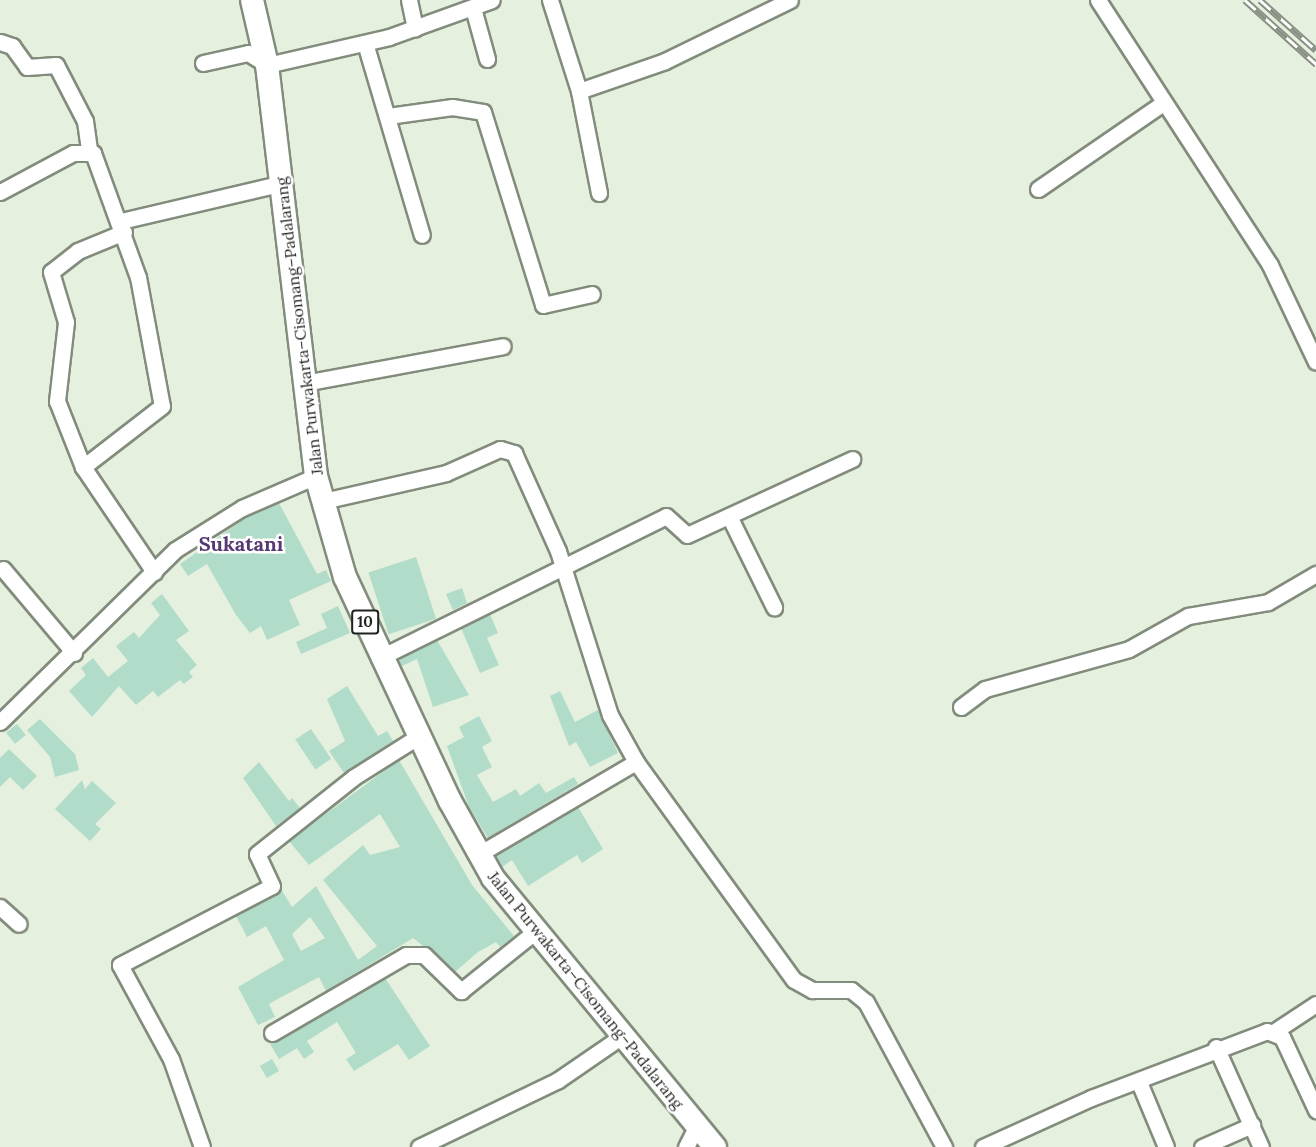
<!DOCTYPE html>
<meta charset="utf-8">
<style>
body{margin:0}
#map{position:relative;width:1316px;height:1147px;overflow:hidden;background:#e5f0de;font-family:Lora,serif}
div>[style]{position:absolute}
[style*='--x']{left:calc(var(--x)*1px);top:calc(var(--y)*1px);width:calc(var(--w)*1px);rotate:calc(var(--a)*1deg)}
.building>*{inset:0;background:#b2dcca;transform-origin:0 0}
.roads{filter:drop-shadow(2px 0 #828c7c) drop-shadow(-2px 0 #828c7c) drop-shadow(0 2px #828c7c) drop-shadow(0 -2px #828c7c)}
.minor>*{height:15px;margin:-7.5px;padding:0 7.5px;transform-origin:7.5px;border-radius:7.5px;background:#fff}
.highway>*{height:22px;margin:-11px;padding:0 11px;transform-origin:11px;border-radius:11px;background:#fff}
.rail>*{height:7px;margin-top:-3.5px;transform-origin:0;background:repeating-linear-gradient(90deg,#fff 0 14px,#889083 0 28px);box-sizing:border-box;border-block:2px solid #889083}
span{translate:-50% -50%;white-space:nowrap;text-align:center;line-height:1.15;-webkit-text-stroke:5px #fff;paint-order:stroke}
.shield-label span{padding:2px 4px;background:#fff;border:2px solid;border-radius:4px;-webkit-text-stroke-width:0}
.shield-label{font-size:15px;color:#1f231d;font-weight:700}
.street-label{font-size:16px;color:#1f231d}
.quarter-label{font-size:20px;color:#563973;font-weight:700}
</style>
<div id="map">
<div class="building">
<div style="clip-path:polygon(279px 503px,317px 574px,326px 570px,331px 581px,289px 600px,300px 625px,267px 640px,261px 626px,250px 633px,236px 615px,207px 564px,188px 576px,180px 564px,247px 517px)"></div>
<div style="left:416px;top:557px;width:65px;height:50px;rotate:72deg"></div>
<div style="clip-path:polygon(462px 588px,467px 603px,453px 610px,446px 594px)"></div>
<div style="clip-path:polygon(162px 594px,189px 631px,176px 640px,197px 665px,189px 672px,193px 677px,184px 684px,180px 680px,158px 697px,153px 691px,136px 705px,119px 686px,92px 717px,69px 691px,86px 675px,81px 668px,93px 658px,108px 677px,128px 661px,116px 646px,134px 632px,139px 638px,160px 615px,151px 603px)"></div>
<div style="clip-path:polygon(338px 606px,350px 633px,301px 654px,296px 642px,327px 628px,321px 614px)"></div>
<div style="clip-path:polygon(490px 614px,498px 633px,487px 638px,499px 665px,480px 673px,461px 628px)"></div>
<div style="clip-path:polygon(437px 640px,469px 695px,433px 707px,417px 659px,402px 666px,398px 659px)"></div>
<div style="clip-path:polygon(347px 686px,378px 736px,387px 731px,393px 741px,344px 773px,329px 751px,345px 741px,327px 699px)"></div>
<div style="clip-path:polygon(560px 691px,575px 722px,598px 710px,618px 753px,590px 767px,576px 742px,569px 746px,550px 696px)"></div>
<div style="clip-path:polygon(479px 716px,492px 741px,482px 747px,492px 767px,477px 775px,493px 802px,516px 789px,520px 796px,539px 783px,546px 793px,574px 777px,578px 784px,488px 838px,469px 807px,447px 746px,464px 737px,459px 727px)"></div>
<div style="clip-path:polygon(40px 719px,75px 754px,79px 770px,55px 777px,50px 757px,27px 730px)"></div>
<div style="left:17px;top:724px;width:14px;height:14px;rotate:51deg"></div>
<div style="left:311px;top:729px;width:36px;height:19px;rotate:56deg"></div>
<div style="clip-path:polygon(9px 749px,37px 776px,23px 790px,10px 777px,0 787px,0 758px)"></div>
<div style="clip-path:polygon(evenodd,399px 760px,472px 885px,514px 936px,500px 947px,496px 942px,478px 952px,455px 972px,413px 938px,326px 991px,319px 977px,274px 1001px,269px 1004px,275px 1017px,258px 1025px,238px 987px,284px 960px,266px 926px,247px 937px,236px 916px,281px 889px,292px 907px,316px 886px,358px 960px,377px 946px,323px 880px,363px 845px,370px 855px,400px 847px,380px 814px,309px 865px,289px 841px,399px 760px,310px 917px,325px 938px,301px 951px,292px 934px,310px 917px)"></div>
<div style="clip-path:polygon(259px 762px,289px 801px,292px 798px,300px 808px,276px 826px,243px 778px)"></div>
<div style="clip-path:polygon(82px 780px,85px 789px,92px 781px,116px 803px,95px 824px,101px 829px,90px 841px,55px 809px)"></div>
<div style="clip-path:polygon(578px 807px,603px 849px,582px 863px,577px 855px,528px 886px,512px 860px,502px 867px,496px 855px)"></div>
<div style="clip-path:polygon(385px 978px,430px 1046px,409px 1060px,398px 1044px,354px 1071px,346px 1059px,356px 1053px,337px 1022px,307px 1041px,314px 1052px,304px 1059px,297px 1048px,279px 1059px,270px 1044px)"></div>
<div style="left:272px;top:1059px;width:14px;height:14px;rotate:60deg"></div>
</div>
<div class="roads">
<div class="minor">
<div style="--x:409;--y:0;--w:29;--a:78"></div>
<div style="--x:550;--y:0;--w:96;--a:72.3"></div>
<div style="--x:579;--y:91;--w:104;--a:78.9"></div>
<div style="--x:1098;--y:0;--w:316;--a:57"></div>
<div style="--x:1270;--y:265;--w:107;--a:64.6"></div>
<div style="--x:473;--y:8;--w:53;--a:74.6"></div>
<div style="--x:0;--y:42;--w:13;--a:18"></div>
<div style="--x:12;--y:46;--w:26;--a:54"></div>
<div style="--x:27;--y:67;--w:29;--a:-4"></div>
<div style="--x:56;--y:65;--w:63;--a:62.6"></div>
<div style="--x:85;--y:121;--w:30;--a:82"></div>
<div style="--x:365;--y:43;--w:200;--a:73.5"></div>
<div style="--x:203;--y:63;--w:46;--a:-12.5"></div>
<div style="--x:248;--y:53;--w:22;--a:32"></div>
<div style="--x:267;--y:65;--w:125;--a:-12.9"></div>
<div style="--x:389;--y:37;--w:109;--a:-19.8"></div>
<div style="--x:579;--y:91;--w:91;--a:-19.2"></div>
<div style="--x:665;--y:61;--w:139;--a:-26"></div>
<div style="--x:388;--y:116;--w:65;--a:-8"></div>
<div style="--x:452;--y:107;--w:31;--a:9"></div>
<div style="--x:483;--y:112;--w:202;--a:72.7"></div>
<div style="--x:543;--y:305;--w:50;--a:-12.7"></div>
<div style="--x:1038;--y:189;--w:152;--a:-34.5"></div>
<div style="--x:0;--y:192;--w:83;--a:-28.1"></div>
<div style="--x:73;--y:153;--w:20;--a:0"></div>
<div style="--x:93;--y:153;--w:132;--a:70.1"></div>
<div style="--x:138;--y:277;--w:131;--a:79.5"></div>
<div style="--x:162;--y:406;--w:100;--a:142.3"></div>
<div style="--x:121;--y:221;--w:166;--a:-13.2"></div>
<div style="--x:124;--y:232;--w:50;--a:157.6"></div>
<div style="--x:78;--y:251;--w:34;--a:142"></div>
<div style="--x:51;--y:272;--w:52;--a:73.3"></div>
<div style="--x:66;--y:322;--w:80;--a:96.5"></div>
<div style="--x:57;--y:401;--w:71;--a:68.5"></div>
<div style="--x:83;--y:467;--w:127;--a:55.9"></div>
<div style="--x:304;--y:383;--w:202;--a:-10.5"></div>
<div style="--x:323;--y:501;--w:126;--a:-12.8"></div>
<div style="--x:446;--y:473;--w:59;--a:-24"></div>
<div style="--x:500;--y:449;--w:15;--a:16"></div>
<div style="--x:514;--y:453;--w:107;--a:65.8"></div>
<div style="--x:558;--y:551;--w:172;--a:72.4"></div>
<div style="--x:610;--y:715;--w:54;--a:61"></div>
<div style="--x:636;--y:762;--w:269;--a:54.1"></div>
<div style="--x:794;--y:980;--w:21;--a:29"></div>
<div style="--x:812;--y:990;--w:39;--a:0"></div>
<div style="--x:851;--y:990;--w:19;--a:39"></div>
<div style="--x:866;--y:1002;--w:165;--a:61.7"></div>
<div style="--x:729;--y:516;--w:102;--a:63.7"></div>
<div style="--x:3;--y:569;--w:110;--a:49.8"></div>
<div style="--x:379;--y:658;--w:320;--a:-26.3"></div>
<div style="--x:666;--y:516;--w:28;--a:42"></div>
<div style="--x:687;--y:535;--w:182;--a:-24.7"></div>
<div style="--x:961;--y:707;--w:30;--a:-37"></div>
<div style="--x:985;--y:689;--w:149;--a:-15.5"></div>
<div style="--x:1129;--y:649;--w:68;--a:-29.2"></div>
<div style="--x:1188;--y:616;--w:81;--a:-9.9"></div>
<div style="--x:1268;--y:602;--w:56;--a:-30.3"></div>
<div style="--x:0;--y:722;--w:245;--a:-44.5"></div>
<div style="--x:175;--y:550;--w:79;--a:-32.1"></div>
<div style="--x:242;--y:508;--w:81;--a:-23.4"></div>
<div style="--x:479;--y:854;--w:182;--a:-30.4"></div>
<div style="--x:0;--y:907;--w:25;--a:42"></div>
<div style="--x:1275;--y:1031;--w:49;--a:-33.4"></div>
<div style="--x:272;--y:1033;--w:155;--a:-30.2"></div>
<div style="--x:406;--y:955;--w:18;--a:0"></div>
<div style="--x:424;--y:955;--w:52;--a:44.2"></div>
<div style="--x:461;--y:991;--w:96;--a:-38.7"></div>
<div style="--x:1216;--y:1047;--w:110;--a:65.8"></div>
<div style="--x:1139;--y:1082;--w:70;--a:67.4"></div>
<div style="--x:202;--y:1147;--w:93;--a:-109.4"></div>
<div style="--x:171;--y:1059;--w:107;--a:-118.5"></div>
<div style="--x:120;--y:965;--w:171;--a:-27.5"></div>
<div style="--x:272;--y:886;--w:35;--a:-115"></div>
<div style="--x:257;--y:854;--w:124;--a:-38.4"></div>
<div style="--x:354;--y:777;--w:77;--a:-32.2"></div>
<div style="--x:419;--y:1147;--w:154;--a:-25.7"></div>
<div style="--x:558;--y:1080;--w:78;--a:-34.5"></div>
<div style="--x:686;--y:1147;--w:22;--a:-63"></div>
<div style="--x:983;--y:1147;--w:119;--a:-24.4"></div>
<div style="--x:1091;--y:1098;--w:188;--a:-20.8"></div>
<div style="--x:1267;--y:1031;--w:16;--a:22"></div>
<div style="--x:1282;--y:1037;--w:81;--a:65"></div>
<div style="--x:1202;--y:1147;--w:55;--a:-23.7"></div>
</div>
<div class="highway">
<div style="--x:252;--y:0;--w:67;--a:77"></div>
<div style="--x:267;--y:65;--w:414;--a:83.2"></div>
<div style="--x:316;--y:476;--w:105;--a:74"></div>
<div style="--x:345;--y:577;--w:247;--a:64.9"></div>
<div style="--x:450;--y:801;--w:88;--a:60.8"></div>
<div style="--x:493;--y:878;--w:349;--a:50.5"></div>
</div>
</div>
<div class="rail">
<div style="--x:1245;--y:0;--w:96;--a:42"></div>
<div style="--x:1260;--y:0;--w:75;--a:41.8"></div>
</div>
<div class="shield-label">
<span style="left:365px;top:622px">10</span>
</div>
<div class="street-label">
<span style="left:299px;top:326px;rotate:-97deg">Jalan Purwakarta–Cisomang–Padalarang</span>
<span style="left:586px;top:990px;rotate:51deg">Jalan Purwakarta–Cisomang–Padalarang</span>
</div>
<div class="quarter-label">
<span style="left:241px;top:543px">Sukatani</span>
</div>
</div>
